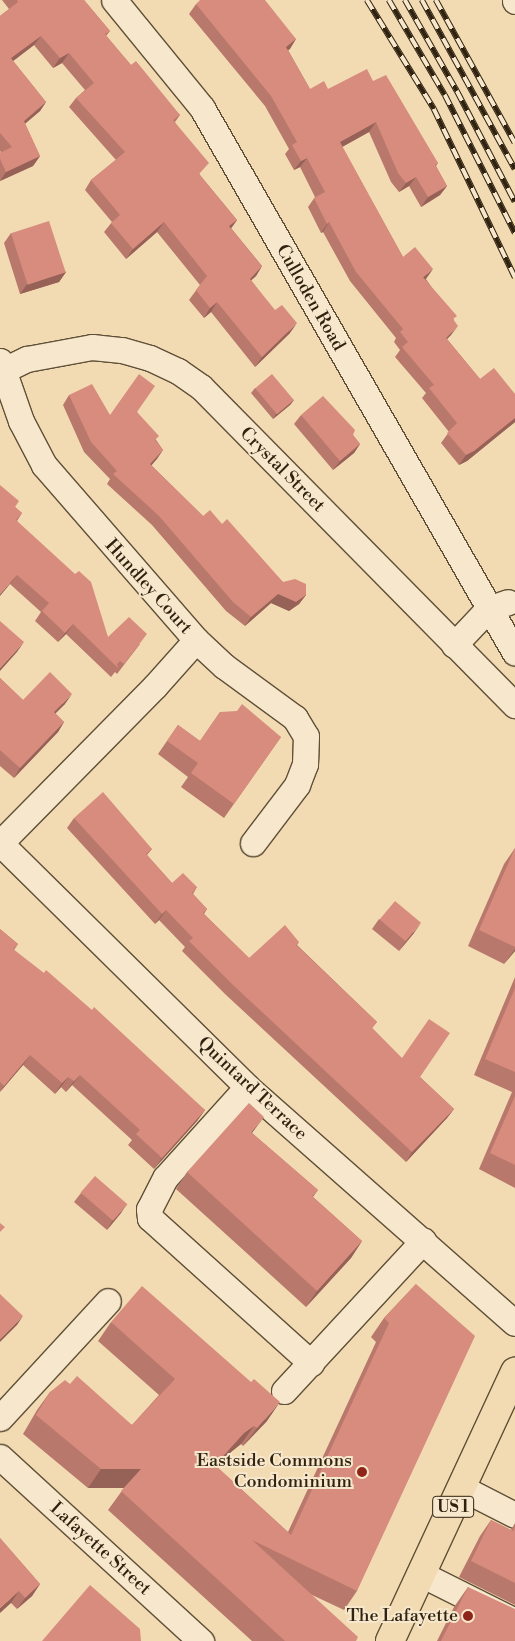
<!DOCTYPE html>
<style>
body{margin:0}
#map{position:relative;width:515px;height:1641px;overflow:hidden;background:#f2dbb2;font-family:"Libre Bodoni",serif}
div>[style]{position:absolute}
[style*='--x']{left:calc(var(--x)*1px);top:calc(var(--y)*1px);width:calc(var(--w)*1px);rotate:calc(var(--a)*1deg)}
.roads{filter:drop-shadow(1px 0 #605038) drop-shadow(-1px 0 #605038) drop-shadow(0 1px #605038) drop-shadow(0 -1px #605038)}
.minor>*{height:25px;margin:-12.5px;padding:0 12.5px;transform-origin:12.5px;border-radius:12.5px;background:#f7e8cd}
.major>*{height:28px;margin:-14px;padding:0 14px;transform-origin:14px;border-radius:14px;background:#f2dbb2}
.rail>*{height:5.5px;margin-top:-2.75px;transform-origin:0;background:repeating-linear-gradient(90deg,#f7e8cd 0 11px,#2f2210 0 22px);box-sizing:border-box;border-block:1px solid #2f2210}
.wall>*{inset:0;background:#b9786c}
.shaded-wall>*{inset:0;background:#966258}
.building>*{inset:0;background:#d78c7e;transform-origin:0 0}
.dots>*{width:14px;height:14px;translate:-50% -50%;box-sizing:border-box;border:2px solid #f7e8cd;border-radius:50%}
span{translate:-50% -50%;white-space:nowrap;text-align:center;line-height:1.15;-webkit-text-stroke:4px #f7e8cd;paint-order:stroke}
.shield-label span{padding:1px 4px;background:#f7e8cd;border:1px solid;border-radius:4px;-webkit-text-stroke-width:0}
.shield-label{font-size:16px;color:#2f2210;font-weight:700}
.street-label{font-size:18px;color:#2f2210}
.poi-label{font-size:18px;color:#2f2210}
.right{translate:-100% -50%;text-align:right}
</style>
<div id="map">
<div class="roads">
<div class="minor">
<div style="--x:114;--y:0;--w:139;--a:50.8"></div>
<div style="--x:202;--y:108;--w:628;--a:60.13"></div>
<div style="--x:515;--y:0;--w:1;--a:90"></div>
<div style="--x:0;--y:361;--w:64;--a:70.7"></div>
<div style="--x:21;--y:421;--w:50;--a:62.4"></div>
<div style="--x:44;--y:465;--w:232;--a:49"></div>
<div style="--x:196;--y:640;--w:62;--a:131.7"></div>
<div style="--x:155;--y:686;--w:221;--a:134.6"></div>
<div style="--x:0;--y:843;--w:347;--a:44.6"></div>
<div style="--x:247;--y:1087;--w:357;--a:41.4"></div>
<div style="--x:0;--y:372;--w:30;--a:-26"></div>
<div style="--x:27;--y:359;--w:66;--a:-10.5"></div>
<div style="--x:92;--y:347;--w:30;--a:6"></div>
<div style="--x:122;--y:350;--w:29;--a:16"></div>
<div style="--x:150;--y:358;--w:31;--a:25"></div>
<div style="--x:178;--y:371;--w:28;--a:35"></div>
<div style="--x:201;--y:387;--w:447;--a:45.4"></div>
<div style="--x:196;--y:640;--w:38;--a:43"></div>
<div style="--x:224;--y:666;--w:88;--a:36.2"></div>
<div style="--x:295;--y:718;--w:21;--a:59"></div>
<div style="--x:306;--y:736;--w:28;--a:92"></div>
<div style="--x:305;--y:764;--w:22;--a:111"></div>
<div style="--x:297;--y:785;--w:73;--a:127.2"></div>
<div style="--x:454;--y:645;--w:50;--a:-46.6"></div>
<div style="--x:488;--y:609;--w:21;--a:-19"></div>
<div style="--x:247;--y:1087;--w:122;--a:132"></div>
<div style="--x:165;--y:1178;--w:35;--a:117"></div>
<div style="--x:149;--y:1209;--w:9;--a:84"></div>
<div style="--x:150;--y:1218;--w:217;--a:42"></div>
<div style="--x:284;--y:1391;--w:205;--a:-47.2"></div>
<div style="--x:0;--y:1418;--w:159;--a:-47.3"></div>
<div style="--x:0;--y:1457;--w:273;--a:42.5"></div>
<div style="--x:462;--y:1488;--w:59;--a:27"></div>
<div style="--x:421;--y:1574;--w:105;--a:26.6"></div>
</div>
<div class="major">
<div style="--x:390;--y:1641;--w:297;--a:-65.1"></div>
</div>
</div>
<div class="rail">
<div style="--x:367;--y:0;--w:128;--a:58.4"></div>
<div style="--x:434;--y:109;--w:187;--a:64.3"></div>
<div style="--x:389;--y:0;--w:110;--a:59.5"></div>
<div style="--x:445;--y:95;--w:155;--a:63.1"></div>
<div style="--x:405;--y:0;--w:105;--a:60.3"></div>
<div style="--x:457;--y:91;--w:125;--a:62.4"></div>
<div style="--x:422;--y:0;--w:193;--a:61.2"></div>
<div style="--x:436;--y:0;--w:163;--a:61.1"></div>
</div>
<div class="wall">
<div style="clip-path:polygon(2px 0,84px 0,110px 31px,106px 36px,131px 65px,180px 115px,175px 122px,200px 175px,237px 220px,231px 228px,262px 266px,256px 276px,251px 280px,290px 333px,255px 367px,211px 312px,204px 318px,189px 300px,200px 285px,157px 232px,126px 259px,104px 232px,112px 222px,85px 190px,91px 180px,116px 160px,69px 107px,76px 98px,85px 90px,62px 63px,53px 68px,34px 45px,13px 61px,46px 102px,40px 111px,25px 124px,40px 156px,33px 166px,0 181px,0 153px,1px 152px,0 151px,0 16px,9px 9px)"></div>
<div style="clip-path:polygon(196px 4px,296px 39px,288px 50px,310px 89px,328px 89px,373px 81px,438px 163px,436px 166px,447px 186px,440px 195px,421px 207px,409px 186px,399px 192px,391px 182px,369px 132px,342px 147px,403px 257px,426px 279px,454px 320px,451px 335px,447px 339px,480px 379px,515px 394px,515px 422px,467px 461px,459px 465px,441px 443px,449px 432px,422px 398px,426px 393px,395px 357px,400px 350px,394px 342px,396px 338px,350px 281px,323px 232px,321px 233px,308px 207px,315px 197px,300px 167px,294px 170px,285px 154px,289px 149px,265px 106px,189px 14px)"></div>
<div style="clip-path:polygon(11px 233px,66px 272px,59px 282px,20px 294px,4px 243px)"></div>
<div style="clip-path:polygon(255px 388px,294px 400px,290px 405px,273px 419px,251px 393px)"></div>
<div style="clip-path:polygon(69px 395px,110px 415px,137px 412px,163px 450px,151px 465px,203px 516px,222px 524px,283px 582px,306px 595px,299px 604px,289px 611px,271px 603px,245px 626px,226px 611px,152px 525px,107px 484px,110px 479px,84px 452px,63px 405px)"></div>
<div style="clip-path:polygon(301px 415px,353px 435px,360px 444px,354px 453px,333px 470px,294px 424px)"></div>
<div style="clip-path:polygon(15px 507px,22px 513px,17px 521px,108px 637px,140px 644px,117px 674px,115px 672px,111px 677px,66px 634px,58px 642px,35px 621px,41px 612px,10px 584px)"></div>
<div style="clip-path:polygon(0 678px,23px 700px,65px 704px,55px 713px,64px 722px,58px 732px,14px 778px,0 766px)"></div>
<div style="clip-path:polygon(220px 712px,281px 737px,224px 818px,181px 787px,188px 777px,158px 754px,178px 725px,200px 741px)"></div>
<div style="clip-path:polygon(74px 818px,152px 849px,147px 855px,172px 883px,197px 887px,193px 894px,207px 909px,204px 914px,249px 958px,299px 942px,297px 945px,377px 1022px,372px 1028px,420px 1077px,454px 1109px,447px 1118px,406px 1162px,225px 994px,182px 951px,185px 947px,159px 920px,155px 924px,67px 828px)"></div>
<div style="clip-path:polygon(515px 848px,515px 951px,504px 964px,468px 946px,504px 864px)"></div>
<div style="clip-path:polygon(379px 919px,414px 933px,399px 951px,372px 929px)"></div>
<div style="clip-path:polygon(0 929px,18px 944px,14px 950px,205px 1110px,197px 1121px,154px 1169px,128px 1145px,132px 1140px,72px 1085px,66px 1092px,61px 1087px,55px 1094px,23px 1065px,0 1092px)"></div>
<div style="clip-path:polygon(515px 977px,515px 1188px,479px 1169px,512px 1092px,474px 1075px)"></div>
<div style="clip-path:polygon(252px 1133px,318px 1190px,313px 1197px,362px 1241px,351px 1258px,306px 1307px,176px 1189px,187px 1172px)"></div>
<div style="clip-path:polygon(81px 1193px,121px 1213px,107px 1230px,74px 1202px)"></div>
<div style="clip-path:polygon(416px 1284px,357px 1591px,344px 1610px,310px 1594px,356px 1641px,252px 1641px,108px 1510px,124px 1488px,88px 1488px,23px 1434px,37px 1410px,50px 1392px,70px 1384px,132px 1425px,159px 1395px,98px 1341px,111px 1322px,267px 1421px,243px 1446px,241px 1444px,231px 1452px,217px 1467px,288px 1532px,376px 1342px,371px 1337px,384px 1318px)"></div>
<div style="clip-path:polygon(491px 1520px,511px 1530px,515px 1523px,515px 1605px,459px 1577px,480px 1536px)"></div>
<div style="clip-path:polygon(0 1538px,40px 1584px,32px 1596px,17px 1609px,11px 1603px)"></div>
<div style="clip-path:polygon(468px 1587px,515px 1641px,437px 1641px,454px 1607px)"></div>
</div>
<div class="shaded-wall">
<div style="clip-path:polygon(41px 36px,34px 45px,4px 68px,11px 58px)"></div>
<div style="clip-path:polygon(296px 39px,290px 49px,279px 57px,286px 47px)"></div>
<div style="clip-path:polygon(69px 53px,62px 63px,53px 68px,60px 58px)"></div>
<div style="clip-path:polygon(46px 102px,40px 111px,17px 130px,24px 121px)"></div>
<div style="clip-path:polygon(376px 122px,369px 132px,333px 152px,340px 142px)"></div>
<div style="clip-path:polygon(40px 156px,33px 166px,0 181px,6px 172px)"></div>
<div style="clip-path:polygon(307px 158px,300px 167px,294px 170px,301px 161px)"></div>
<div style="clip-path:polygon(416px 177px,409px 186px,399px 192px,406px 183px)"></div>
<div style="clip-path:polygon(447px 186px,440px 195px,421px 207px,428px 197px)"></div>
<div style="clip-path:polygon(237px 220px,230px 230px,229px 226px)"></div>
<div style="clip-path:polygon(164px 222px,157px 232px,126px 259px,133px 249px)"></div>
<div style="clip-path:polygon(329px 222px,323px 232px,321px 233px,327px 224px)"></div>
<div style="clip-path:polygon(262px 266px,256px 276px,243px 288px,250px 279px)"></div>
<div style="clip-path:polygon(433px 269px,426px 279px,417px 286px,423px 277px)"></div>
<div style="clip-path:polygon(66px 272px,59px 282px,20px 294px,27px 284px)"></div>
<div style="clip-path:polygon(217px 302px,211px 312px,204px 318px,210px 308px)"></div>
<div style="clip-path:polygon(297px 323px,290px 333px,255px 367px,262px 357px)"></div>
<div style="clip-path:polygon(458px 326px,451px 335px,439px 347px,446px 338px)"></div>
<div style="clip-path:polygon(294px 400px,290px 405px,273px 419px,276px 414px)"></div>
<div style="clip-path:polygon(515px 418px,515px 422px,467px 461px,459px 465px,466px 455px)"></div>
<div style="clip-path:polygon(360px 444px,354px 453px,333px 470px,340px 461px)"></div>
<div style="clip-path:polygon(163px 450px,157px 459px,144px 474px,150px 464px)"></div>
<div style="clip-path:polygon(17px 575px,10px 584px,0 596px,0 594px)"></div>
<div style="clip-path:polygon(278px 594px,306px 595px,299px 604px,289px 611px,271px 603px,245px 626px,251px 617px)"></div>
<div style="clip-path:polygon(73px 624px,66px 634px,58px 642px,65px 633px)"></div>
<div style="clip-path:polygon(24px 642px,17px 652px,0 671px,0 668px)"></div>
<div style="clip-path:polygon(72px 694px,65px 704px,47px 722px,54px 712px)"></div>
<div style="clip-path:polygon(64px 722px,58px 732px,14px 778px,20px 768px)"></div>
<div style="clip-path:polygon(166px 910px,159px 920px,155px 924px,162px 914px)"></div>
<div style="clip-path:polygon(421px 923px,414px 933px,399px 951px,406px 941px)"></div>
<div style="clip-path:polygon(515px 949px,515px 951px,504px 964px)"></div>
<div style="clip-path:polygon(30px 1055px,23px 1065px,0 1092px,4px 1086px)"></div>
<div style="clip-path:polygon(80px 1075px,72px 1085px,66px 1092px,74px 1081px)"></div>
<div style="clip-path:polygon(68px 1077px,61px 1087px,55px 1094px,62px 1083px)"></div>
<div style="clip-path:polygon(454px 1109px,447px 1118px,406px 1162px,412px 1152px)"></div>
<div style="clip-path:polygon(205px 1110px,197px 1121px,154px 1169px,162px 1158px)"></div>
<div style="clip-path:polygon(264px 1117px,252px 1133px,239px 1149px,251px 1132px)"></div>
<div style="clip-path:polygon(127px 1204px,121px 1213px,107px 1230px,113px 1220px)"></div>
<div style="clip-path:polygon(362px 1241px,351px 1258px,306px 1307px,317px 1291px)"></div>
<div style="clip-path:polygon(23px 1316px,17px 1325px,0 1342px,0 1339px)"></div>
<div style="clip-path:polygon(280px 1402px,267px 1421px,243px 1446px,257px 1428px)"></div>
<div style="clip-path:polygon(254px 1426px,241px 1444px,231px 1452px,202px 1484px,215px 1465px,244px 1433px)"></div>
<div style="clip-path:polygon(101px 1469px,141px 1469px,128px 1488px,88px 1488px)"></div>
<div style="clip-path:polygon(40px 1584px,32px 1596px,17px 1609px,25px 1598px)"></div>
<div style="clip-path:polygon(19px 1591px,11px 1603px,0 1613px,0 1608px)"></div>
</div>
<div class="building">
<div style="clip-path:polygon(17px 0,84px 0,110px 31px,105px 34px,131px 65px,136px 61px,180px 115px,173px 120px,209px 163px,199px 174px,237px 220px,229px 226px,262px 266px,250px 279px,275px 310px,282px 305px,297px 323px,262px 357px,217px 302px,210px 308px,196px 290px,207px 276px,164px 222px,133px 249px,111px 223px,120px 215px,91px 180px,125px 152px,76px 98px,94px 83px,69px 53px,60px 58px,41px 36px,11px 58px,46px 102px,24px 121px,40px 156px,6px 172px,0 159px,0 153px,12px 147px,0 133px,0 16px,18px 2px)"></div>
<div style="clip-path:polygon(200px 0,265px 0,296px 39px,286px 47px,310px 89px,324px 81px,328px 89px,367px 69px,373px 81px,386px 75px,438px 163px,435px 165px,447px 186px,428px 197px,416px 177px,406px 183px,398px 173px,376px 122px,340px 142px,403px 257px,415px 247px,433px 269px,423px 277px,457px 316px,453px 319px,458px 326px,446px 338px,480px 379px,494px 368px,515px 394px,515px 418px,474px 451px,466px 455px,447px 433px,457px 423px,429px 388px,434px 385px,402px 347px,408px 342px,400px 332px,403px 329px,356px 272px,329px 222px,327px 224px,314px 198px,325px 192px,307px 158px,301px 161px,292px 145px,297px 142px,271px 96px,196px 4px)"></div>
<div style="left:49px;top:221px;width:54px;height:40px;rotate:72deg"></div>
<div style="clip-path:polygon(139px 374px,155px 386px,137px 412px,159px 436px,155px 440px,163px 450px,150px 464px,203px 516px,210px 510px,222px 524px,227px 519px,283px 582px,295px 579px,306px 584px,306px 595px,296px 602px,278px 594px,251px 617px,233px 602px,159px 516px,113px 474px,117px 471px,91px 442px,69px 395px,92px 384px,110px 415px)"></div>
<div style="left:272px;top:374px;width:34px;height:22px;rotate:50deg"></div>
<div style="clip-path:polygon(323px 396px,355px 430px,353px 435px,360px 444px,340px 461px,301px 415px)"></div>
<div style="clip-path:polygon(0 485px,19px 501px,15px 507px,22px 513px,16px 520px,75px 574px,79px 571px,91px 582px,108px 637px,129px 617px,147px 634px,124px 664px,120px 661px,117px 664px,118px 668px,73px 624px,65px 633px,42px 611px,49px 603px,17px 575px,0 594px)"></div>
<div style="clip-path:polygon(0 621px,24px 642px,0 668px)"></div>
<div style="clip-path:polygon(50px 672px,72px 694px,54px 712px,64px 722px,20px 768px,0 750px,0 678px,23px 700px)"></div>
<div style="clip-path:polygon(242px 704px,281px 737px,234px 804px,191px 773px,198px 763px,167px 741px,178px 725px,200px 741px,220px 712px,237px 711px)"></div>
<div style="clip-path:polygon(103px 792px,152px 849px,146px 854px,172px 883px,183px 873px,197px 887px,192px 893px,207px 909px,203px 913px,249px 958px,285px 925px,299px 942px,296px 945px,377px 1022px,372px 1028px,402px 1058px,429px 1019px,450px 1033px,420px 1077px,454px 1109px,412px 1152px,232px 984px,189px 941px,193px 938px,166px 910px,162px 914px,74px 818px)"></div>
<div style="clip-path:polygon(515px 848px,515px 947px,479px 930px)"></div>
<div style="left:395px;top:901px;width:34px;height:24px;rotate:40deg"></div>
<div style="clip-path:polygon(0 929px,18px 944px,13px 949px,44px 973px,46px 970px,92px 1010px,94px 1007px,205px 1110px,162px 1158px,136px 1134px,140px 1130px,80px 1075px,74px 1081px,68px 1077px,62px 1083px,30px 1055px,4px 1086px,0 1082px)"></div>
<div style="clip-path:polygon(515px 988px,515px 1072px,485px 1059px)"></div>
<div style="clip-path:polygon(515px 1096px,515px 1165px,490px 1153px)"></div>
<div style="clip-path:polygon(249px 1103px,264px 1117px,251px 1132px,318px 1190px,312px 1196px,362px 1241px,317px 1291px,187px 1172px)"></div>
<div style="left:95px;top:1176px;width:43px;height:22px;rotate:41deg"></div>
<div style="clip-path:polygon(0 1223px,5px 1227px,0 1232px)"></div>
<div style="clip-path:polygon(416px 1284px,475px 1336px,357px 1591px,252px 1540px,358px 1637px,356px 1641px,285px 1641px,121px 1491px,141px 1469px,101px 1469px,36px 1415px,50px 1392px,65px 1380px,70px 1384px,77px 1376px,132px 1425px,175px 1379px,111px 1322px,142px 1286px,251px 1382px,254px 1379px,280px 1402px,257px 1428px,254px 1426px,244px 1433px,215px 1465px,291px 1535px,389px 1323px,384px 1318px)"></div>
<div style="clip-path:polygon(0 1294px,23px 1316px,0 1339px)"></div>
<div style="clip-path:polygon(491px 1520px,513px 1531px,515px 1527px,515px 1583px,471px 1561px)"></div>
<div style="clip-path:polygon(0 1538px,40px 1584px,25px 1598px,19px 1591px,0 1608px)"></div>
<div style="clip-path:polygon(90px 1585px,140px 1629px,141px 1641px,42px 1641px)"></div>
<div style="clip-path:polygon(468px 1587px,515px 1609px,515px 1641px,441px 1641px)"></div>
</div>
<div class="dots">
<div style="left:362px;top:1472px;background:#8f2418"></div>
<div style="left:468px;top:1616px;background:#8f2418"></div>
</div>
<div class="shield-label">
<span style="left:453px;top:1507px">US 1</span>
</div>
<div class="street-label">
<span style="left:310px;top:298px;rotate:60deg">Culloden Road</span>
<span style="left:282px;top:470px;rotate:45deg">Crystal Street</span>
<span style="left:148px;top:587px;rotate:48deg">Hundley Court</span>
<span style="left:252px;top:1089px;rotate:43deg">Quintard Terrace</span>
<span style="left:100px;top:1549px;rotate:42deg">Lafayette Street</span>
</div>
<div class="poi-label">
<span class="right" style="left:352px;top:1472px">Eastside Commons<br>Condominium</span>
<span class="right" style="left:458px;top:1616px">The Lafayette</span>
</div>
</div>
